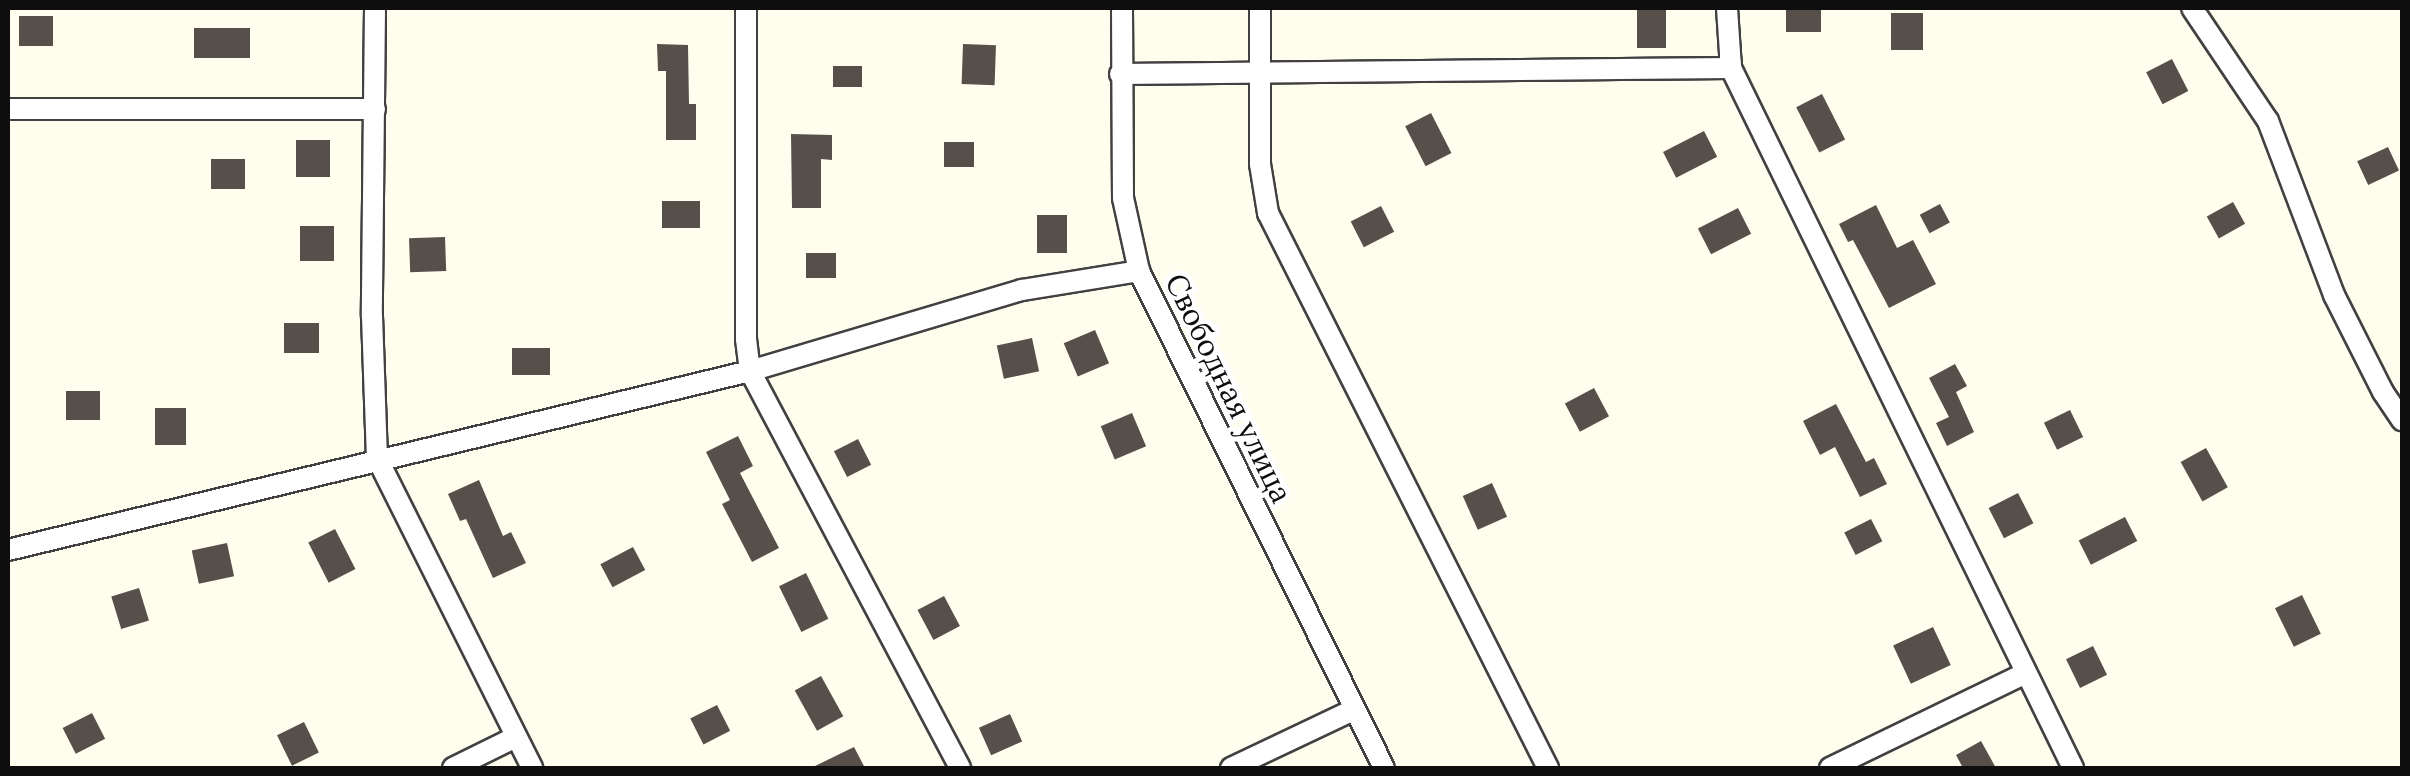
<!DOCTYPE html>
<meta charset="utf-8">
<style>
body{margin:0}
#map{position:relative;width:2410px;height:776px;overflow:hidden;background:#fffdee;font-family:Lora,serif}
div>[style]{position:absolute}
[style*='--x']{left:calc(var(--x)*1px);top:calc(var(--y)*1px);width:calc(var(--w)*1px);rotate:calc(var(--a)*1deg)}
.building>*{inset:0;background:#57504a;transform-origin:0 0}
.roads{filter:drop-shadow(2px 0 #414141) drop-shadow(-2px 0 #414141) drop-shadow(0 2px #414141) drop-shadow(0 -2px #414141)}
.street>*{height:20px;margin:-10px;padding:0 10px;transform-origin:10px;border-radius:10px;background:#fff}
span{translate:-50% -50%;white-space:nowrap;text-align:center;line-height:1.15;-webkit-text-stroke:10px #fff;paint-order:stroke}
.street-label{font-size:30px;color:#0e0e0e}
.frame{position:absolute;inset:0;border:10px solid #0e0e0e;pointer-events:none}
</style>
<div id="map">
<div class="building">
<div style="left:1637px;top:8px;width:29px;height:40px"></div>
<div style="left:1786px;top:8px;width:35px;height:24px"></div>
<div style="left:1891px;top:13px;width:32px;height:37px"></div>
<div style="left:19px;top:16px;width:34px;height:30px"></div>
<div style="left:194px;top:28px;width:56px;height:30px"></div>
<div style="clip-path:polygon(657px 44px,688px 45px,689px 104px,696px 104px,696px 140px,666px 140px,666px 71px,658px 71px)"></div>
<div style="left:963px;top:44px;width:33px;height:40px;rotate:2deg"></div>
<div style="left:2172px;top:59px;width:36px;height:29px;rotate:63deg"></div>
<div style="left:833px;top:66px;width:29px;height:21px"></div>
<div style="left:1822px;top:94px;width:51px;height:29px;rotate:63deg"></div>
<div style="left:1431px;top:113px;width:45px;height:29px;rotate:63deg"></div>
<div style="left:1704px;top:131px;width:29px;height:46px;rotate:63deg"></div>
<div style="clip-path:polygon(791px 134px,832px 135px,832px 160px,821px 159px,821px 208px,792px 208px)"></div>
<div style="left:296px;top:140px;width:34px;height:37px"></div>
<div style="left:944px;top:142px;width:30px;height:25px"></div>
<div style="left:2388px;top:147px;width:26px;height:34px;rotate:65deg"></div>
<div style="left:211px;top:159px;width:34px;height:30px"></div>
<div style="left:662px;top:201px;width:38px;height:27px"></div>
<div style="left:2233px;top:202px;width:25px;height:30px;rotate:61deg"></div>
<div style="left:1940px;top:204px;width:21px;height:23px;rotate:62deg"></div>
<div style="clip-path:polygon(1876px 205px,1897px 248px,1913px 240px,1936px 284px,1889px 308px,1853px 240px,1848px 242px,1839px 224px)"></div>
<div style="left:1381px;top:206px;width:29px;height:34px;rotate:63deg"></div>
<div style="left:1738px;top:208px;width:29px;height:45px;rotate:63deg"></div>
<div style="left:1037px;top:215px;width:30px;height:38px"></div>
<div style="left:300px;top:226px;width:34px;height:35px"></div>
<div style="left:445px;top:237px;width:34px;height:36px;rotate:88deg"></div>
<div style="left:806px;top:253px;width:30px;height:25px"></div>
<div style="left:319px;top:323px;width:30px;height:35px;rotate:90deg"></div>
<div style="left:1095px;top:330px;width:36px;height:34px;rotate:67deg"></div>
<div style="left:1032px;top:338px;width:34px;height:36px;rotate:78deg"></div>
<div style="left:512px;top:348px;width:38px;height:27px"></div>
<div style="clip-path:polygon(1955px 364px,1967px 386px,1956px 392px,1974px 432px,1947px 446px,1936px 423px,1949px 417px,1929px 378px)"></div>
<div style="left:1594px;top:388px;width:32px;height:33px;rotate:62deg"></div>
<div style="left:66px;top:391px;width:34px;height:29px"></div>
<div style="clip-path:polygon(1836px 404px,1866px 462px,1874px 458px,1887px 484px,1860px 497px,1835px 447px,1820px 455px,1803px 421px)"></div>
<div style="left:155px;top:408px;width:31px;height:37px"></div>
<div style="left:2070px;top:410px;width:30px;height:29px;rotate:64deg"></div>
<div style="left:1132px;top:413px;width:36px;height:34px;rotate:67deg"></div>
<div style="clip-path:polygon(738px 436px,753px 466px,740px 473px,779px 548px,752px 562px,722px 504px,730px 500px,706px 452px)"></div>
<div style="left:858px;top:439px;width:29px;height:27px;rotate:63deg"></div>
<div style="left:2206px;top:448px;width:45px;height:29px;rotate:61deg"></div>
<div style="clip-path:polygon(479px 480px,503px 536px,511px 532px,526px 563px,493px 578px,466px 519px,460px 521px,448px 494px)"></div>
<div style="left:1492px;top:483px;width:37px;height:32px;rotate:66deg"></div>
<div style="left:2018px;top:493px;width:34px;height:33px;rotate:63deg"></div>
<div style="left:2125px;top:517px;width:27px;height:52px;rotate:63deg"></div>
<div style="left:1871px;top:519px;width:25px;height:30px;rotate:63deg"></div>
<div style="left:335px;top:529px;width:45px;height:30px;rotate:63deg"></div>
<div style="left:227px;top:543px;width:34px;height:36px;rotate:78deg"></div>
<div style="left:633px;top:547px;width:26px;height:37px;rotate:62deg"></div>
<div style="left:806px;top:573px;width:51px;height:30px;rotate:64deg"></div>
<div style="left:139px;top:588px;width:34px;height:29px;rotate:73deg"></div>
<div style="left:2302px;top:595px;width:43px;height:30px;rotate:64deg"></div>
<div style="left:944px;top:596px;width:34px;height:30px;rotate:62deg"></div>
<div style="left:1933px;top:627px;width:42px;height:44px;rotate:65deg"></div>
<div style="left:2093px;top:646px;width:32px;height:30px;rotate:64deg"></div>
<div style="left:821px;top:676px;width:46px;height:30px;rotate:61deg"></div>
<div style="left:717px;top:705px;width:29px;height:30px;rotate:63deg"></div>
<div style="left:92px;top:713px;width:29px;height:33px;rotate:63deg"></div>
<div style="left:1010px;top:714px;width:30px;height:34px;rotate:66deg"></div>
<div style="left:304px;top:722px;width:34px;height:30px;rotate:64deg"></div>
<div style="clip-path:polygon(1981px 741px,1996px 768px,1963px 768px,1956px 755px)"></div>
<div style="clip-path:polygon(854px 747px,865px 768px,811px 768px)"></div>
</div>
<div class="roads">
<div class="street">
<div style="--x:375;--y:8;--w:308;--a:90.6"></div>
<div style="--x:372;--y:316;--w:142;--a:88"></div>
<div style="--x:377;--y:458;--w:347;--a:63.4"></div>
<div style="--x:746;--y:8;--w:331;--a:90"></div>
<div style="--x:746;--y:339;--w:32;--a:83"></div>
<div style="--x:750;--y:371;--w:449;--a:62.1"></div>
<div style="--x:1122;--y:8;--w:190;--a:89.7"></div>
<div style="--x:1123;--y:198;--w:75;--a:77.6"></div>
<div style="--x:1139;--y:271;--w:554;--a:63.76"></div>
<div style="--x:1260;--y:8;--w:156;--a:90"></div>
<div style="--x:1260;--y:164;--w:50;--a:80.7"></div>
<div style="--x:1268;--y:213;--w:622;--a:63.23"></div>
<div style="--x:1727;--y:8;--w:60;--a:86.2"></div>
<div style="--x:1731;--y:68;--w:779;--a:63.96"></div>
<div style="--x:2192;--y:8;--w:136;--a:56.1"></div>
<div style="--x:2268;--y:121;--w:186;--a:69.2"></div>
<div style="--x:2334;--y:295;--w:109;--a:63.2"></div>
<div style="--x:2383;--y:392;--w:34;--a:56"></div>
<div style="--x:1120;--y:74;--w:611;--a:-0.56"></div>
<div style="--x:1731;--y:68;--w:12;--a:-95"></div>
<div style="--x:8;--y:109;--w:367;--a:0"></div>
<div style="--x:8;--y:550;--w:763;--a:-13.56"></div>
<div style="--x:750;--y:371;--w:284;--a:-16.6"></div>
<div style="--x:1022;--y:290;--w:119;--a:-9.2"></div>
<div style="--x:453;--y:768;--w:70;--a:-26.2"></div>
<div style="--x:1231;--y:768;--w:135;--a:-25.4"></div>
<div style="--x:1830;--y:768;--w:216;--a:-25.9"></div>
</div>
</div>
<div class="street-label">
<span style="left:1229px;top:388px;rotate:64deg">Свободная улица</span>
</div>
<div class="frame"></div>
</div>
